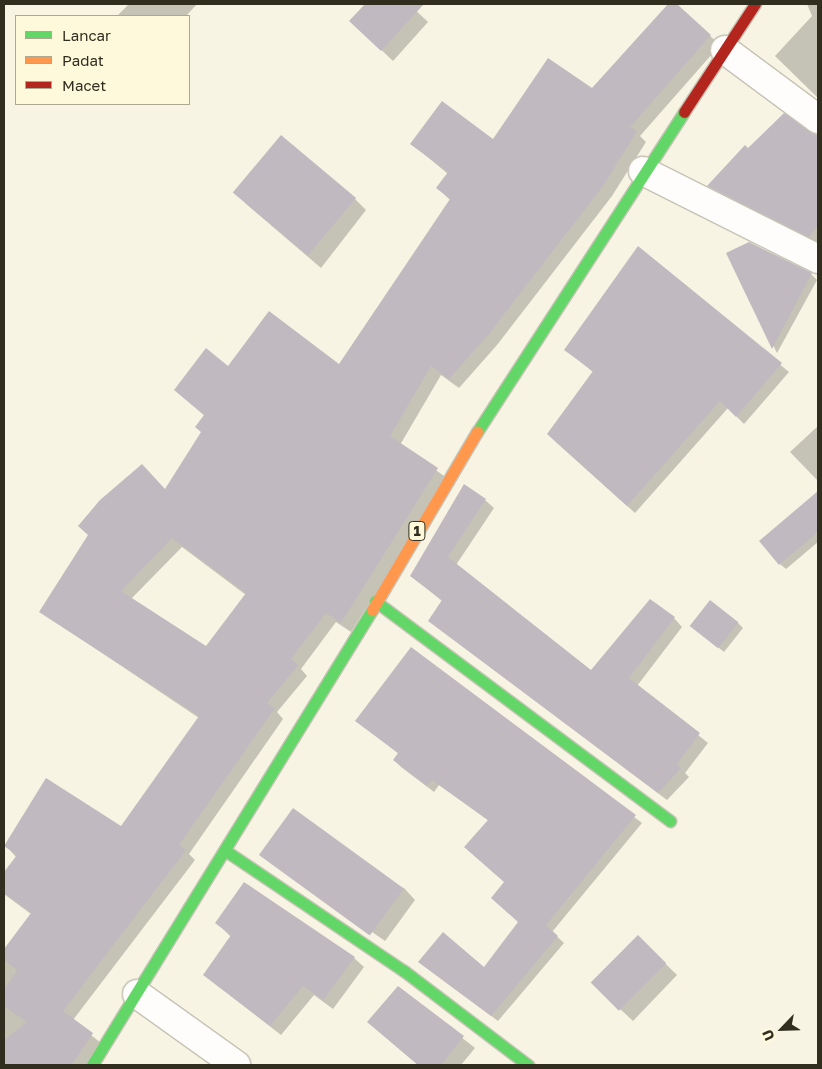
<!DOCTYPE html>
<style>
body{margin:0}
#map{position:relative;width:822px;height:1069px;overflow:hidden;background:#f7f4e4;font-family:"Golos Text",sans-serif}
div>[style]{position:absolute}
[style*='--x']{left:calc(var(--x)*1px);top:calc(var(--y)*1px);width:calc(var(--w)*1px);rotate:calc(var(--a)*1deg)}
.shadow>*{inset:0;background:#0003}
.building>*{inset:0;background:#c0b9c0;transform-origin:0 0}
.roads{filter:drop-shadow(1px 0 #c6c2b5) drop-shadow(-1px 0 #c6c2b5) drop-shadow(0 1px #c6c2b5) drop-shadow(0 -1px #c6c2b5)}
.street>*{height:28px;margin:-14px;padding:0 14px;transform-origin:14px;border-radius:14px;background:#fefdfb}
.fast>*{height:11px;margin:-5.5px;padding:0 5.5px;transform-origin:5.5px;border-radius:5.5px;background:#63d668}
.slow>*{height:11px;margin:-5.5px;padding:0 5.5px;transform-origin:5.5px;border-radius:5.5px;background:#ff974d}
.jam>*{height:11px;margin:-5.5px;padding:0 5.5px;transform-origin:5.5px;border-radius:5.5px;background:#b3261e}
span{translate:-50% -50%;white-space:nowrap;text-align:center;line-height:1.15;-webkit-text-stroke:4px #fff9dc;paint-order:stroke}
.shield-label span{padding:1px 4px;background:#fff9dc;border:1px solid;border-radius:4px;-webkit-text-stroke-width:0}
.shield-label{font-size:14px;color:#312e20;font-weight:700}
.frame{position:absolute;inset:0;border:5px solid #312e20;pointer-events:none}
.legend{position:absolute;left:15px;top:15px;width:175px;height:90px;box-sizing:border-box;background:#fff9dc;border:1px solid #ada891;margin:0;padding:6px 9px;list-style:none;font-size:15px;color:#312e20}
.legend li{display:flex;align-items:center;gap:10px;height:25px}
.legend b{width:25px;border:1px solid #ada891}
.north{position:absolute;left:757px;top:1004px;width:50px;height:50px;-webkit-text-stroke:4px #fff9dc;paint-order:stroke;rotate:246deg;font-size:14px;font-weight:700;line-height:20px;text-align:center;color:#312e20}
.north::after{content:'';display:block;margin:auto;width:18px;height:22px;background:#312e20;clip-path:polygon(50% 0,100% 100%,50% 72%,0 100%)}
</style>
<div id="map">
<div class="shadow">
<div style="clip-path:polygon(129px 4px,197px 4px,186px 16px,117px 16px)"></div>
<div style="clip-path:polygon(367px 4px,409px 4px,428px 22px,393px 61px,351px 21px)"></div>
<div style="clip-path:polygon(evenodd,669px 4px,675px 4px,720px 45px,640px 136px,646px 142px,612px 196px,497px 345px,459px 388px,441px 375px,400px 445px,447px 478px,351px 632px,336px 622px,301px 669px,307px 676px,277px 712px,283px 719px,189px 854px,195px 860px,73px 1020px,102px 1044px,89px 1065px,4px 1065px,4px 951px,31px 914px,4px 894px,4px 874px,16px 857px,6px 846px,121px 828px,199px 718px,41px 612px,166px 490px,202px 433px,205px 416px,175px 390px,228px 368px,340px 365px,451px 201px,438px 188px,448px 174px,412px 144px,493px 141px,592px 90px,669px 4px,182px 547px,246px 595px,207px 648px,131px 599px,182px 547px)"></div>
<div style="clip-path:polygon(807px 4px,818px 4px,818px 98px,775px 56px,812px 16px)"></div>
<div style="clip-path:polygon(818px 135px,818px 245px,708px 186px,748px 150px)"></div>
<div style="clip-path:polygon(355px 199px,366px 210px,321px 268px,245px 203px)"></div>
<div style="clip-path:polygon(638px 248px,789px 372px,744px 424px,728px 408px,635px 513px,556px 442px,594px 373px,566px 350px)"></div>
<div style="clip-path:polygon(727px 253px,811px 274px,817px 280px,777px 353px)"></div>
<div style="clip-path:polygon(818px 426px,818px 481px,790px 452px)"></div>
<div style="clip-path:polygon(485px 500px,494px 508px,456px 565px,591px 671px,674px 618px,682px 627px,637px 686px,708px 743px,685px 773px,689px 777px,667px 800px,429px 621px,442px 601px,411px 576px)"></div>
<div style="clip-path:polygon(802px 516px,818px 535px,818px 542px,786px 569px,780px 564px)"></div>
<div style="clip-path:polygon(737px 622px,743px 628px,724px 652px,698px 631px)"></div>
<div style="clip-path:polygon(411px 649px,642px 823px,552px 932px,564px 943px,498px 1021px,419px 962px,484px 969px,519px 923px,489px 821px,439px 785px,434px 792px,401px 767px,394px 760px,399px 754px,357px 721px)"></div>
<div style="clip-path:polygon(260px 854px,404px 888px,415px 900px,385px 941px)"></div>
<div style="clip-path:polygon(217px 923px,354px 958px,364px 967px,333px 1009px,314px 995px,281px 1035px,204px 975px,231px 937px)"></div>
<div style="clip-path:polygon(638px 937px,677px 975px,633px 1021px,604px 994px)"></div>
<div style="clip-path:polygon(398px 987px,475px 1048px,461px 1065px,418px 1065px,368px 1022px)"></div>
</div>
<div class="building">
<div style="clip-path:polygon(365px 4px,424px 4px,381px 51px,349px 21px)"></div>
<div style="clip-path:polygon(evenodd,668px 4px,677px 4px,711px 35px,630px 127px,637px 131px,603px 186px,488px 335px,449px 379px,431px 366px,390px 436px,438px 468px,341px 623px,326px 613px,291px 659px,298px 665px,267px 703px,275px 708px,179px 845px,186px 850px,63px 1011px,93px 1033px,72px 1065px,4px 1065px,4px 1040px,27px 1022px,4px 1006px,4px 990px,17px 970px,4px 960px,4px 949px,31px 913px,4px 893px,4px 872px,17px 855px,4px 846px,46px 778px,121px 826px,199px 716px,39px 612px,88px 535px,78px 526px,100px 500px,142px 464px,165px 489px,201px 432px,195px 427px,204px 415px,174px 390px,206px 348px,228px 366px,269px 311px,339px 364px,450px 199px,436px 188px,448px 172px,410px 144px,442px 101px,493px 139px,548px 58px,592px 88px,668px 4px,172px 538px,246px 593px,206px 646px,121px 591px,172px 538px)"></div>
<div style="clip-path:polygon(784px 113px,818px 136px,818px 225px,809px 237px,707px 186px,745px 145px,748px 148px)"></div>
<div style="left:281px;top:135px;width:98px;height:75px;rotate:40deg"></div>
<div style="clip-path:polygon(749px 242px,812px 273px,772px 349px,726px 253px)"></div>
<div style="clip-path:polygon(638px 246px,782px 363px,736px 417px,720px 401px,627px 506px,547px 434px,593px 371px,564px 350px)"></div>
<div style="clip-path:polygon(464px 484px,486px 499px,448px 557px,591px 670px,650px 599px,675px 617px,629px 678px,700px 733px,677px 764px,681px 768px,658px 793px,428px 621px,442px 600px,410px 576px)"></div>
<div style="clip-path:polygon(818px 491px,818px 532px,779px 565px,759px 541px)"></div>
<div style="left:710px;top:600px;width:36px;height:33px;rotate:38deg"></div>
<div style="clip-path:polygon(411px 647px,636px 815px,546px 925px,558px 936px,491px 1016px,418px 962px,443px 932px,484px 967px,518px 922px,491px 898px,504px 882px,464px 847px,488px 820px,432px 780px,427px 786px,393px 760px,398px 753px,355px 721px)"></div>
<div style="left:293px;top:808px;width:137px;height:58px;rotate:36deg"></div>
<div style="clip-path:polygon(244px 882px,355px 957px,323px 1000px,303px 986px,270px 1026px,203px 975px,231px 935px,215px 923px)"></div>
<div style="left:638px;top:935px;width:40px;height:67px;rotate:45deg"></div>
<div style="clip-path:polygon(398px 986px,464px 1036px,441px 1065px,418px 1065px,367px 1022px)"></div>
</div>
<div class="roads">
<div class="street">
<div style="--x:725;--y:50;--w:116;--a:36.6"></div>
<div style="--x:643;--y:171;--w:196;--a:26.7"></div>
<div style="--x:137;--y:994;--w:122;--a:35.6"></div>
</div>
<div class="fast">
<div style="--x:477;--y:432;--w:381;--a:-57.1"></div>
<div style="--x:375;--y:601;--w:368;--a:36.7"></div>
<div style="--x:226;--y:851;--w:215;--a:34"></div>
<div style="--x:404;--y:971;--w:156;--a:37.2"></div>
<div style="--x:92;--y:1065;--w:534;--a:-58.39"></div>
</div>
<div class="slow">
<div style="--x:372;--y:610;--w:207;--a:-59.5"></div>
</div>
<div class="jam">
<div style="--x:684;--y:112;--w:129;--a:-56.7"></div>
</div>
</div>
<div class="shield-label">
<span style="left:417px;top:531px">1</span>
</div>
<div class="frame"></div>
<ul class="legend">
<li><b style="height:6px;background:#63d668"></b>Lancar</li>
<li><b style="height:6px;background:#ff974d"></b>Padat</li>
<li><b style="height:6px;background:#b3261e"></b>Macet</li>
</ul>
<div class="north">U</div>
</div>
